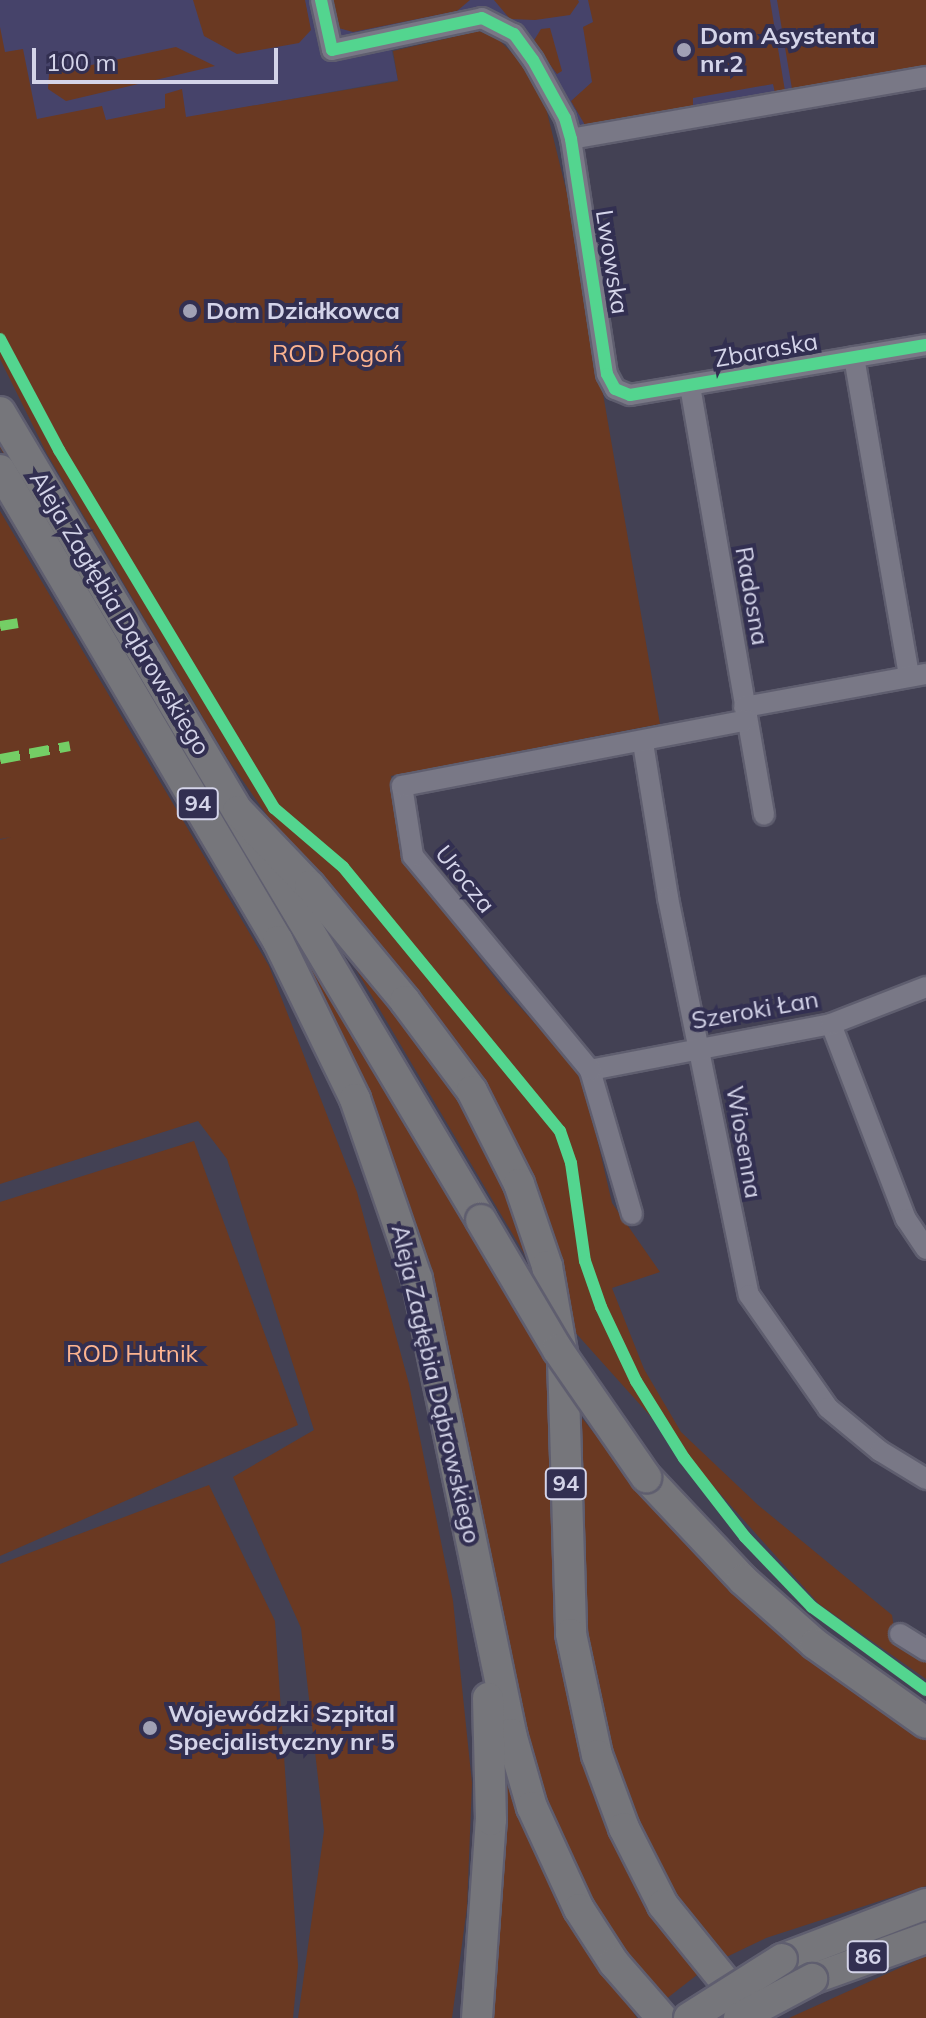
<!DOCTYPE html>
<meta charset="utf-8">
<style>
body{margin:0}
#map{position:relative;width:926px;height:2018px;overflow:hidden;background:#434154;font-family:Mulish,sans-serif}
div>[style]{position:absolute}
[style*='--x']{left:calc(var(--x)*1px);top:calc(var(--y)*1px);width:calc(var(--w)*1px);rotate:calc(var(--a)*1deg)}
.built>*{inset:0;background:#46436a}
.green>*{inset:0;background:#6a3922}
.roads{filter:drop-shadow(2px 0 #5f5e6f) drop-shadow(-2px 0 #5f5e6f) drop-shadow(0 2px #5f5e6f) drop-shadow(0 -2px #5f5e6f)}
.street>*{height:20px;margin:-10px;padding:0 10px;transform-origin:10px;border-radius:10px;background:#797886}
.primary>*{height:30px;margin:-15px;padding:0 15px;transform-origin:15px;border-radius:15px;background:#76767b}
.bridges{filter:drop-shadow(2px 0 #5f5e6f) drop-shadow(-2px 0 #5f5e6f) drop-shadow(0 2px #5f5e6f) drop-shadow(0 -2px #5f5e6f)}
.primary-bridge>*{height:30px;margin:-15px;padding:0 15px;transform-origin:15px;border-radius:15px;background:#76767b}
.quiet>*{height:10px;margin-top:-5px;transform-origin:0;background:repeating-linear-gradient(90deg,#74ce65 0 20px,transparent 0 30px)}
.cycleway>*{height:12px;margin:-6px;padding:0 6px;transform-origin:6px;border-radius:6px;background:#53d58f}
.dots>*{width:22px;height:22px;translate:-50% -50%;box-sizing:border-box;border:4px solid #322f51;border-radius:50%}
span{translate:-50% -50%;white-space:nowrap;text-align:center;line-height:1.15;-webkit-text-stroke:8px #322f51;paint-order:stroke}
.shield-label span{padding:2px 6px;background:#322f51;border:2px solid;border-radius:6px;-webkit-text-stroke-width:0}
.shield-label{font-size:22px;color:#d4d4e9;font-weight:700}
.poi-label{font-size:24px;color:#d4d4e9;font-weight:700}
.left{translate:0 -50%;text-align:left}
.street-label{font-size:24px;color:#d4d4e9}
.park-label{font-size:24px;color:#fdb490}
.scale{position:absolute;left:32px;top:48px;width:246px;height:36px;box-sizing:border-box;border:4px solid #d4d4e9;border-top:0;padding-left:10px;font-size:24px;line-height:28px;white-space:nowrap;color:#d4d4e9;-webkit-text-stroke:6px #322f51;paint-order:stroke}
</style>
<div id="map">
<div class="built">
<div style="clip-path:polygon(0 0,926px 0,926px 70px,582px 127px,535px 49px,501px 14px,486px 9px,387px 28px,398px 80px,0 151px)"></div>
</div>
<div class="green">
<div style="clip-path:polygon(193px 0,305px 0,311px 30px,299px 43px,237px 54px,204px 36px)"></div>
<div style="clip-path:polygon(329px 0,470px 0,457px 11px,353px 32px,335px 27px)"></div>
<div style="clip-path:polygon(494px 0,578px 0,579px 2px,570px 15px,535px 20px,510px 19px)"></div>
<div style="clip-path:polygon(588px 0,770px 0,785px 91px,775px 93px,773px 84px,693px 98px,693px 107px,585px 125px,571px 101px,592px 82px,583px 27px,593px 22px)"></div>
<div style="clip-path:polygon(777px 0,926px 0,926px 67px,792px 89px)"></div>
<div style="clip-path:polygon(0 27px,5px 52px,23px 49px,37px 119px,102px 106px,106px 120px,165px 108px,165px 94px,182px 89px,186px 117px,398px 81px,393px 51px,479px 31px,499px 40px,524px 65px,544px 100px,572px 214px,660px 724px,391px 776px,408px 866px,507px 993px,582px 1074px,612px 1203px,660px 1272px,612px 1288px,644px 1369px,681px 1432px,758px 1505px,892px 1615px,896px 1641px,926px 1662px,926px 1679px,819px 1604px,574px 1331px,547px 1218px,491px 1102px,299px 861px,227px 758px,47px 454px,0 359px)"></div>
<div style="clip-path:polygon(550px 28px,562px 71px,557px 74px,533px 42px,541px 29px)"></div>
<div style="clip-path:polygon(176px 47px,215px 66px,66px 101px,48px 89px,49px 74px)"></div>
<div style="clip-path:polygon(0 429px,556px 1375px,554px 1500px,635px 1882px,665px 1933px,702px 1971px,661px 2003px,603px 1928px,540px 1804px,421px 1249px,294px 945px,0 448px)"></div>
<div style="clip-path:polygon(0 511px,269px 966px,357px 1192px,409px 1384px,453px 1601px,472px 1783px,467px 1907px,452px 2018px,298px 2018px,324px 1831px,301px 1628px,233px 1477px,314px 1430px,227px 1159px,198px 1121px,0 1184px,0 840px,11px 837px,0 839px)"></div>
<div style="clip-path:polygon(341px 944px,407px 1017px,491px 1138px,535px 1272px)"></div>
<div style="clip-path:polygon(194px 1141px,298px 1425px,0 1556px,0 1202px)"></div>
<div style="clip-path:polygon(577px 1412px,667px 1523px,792px 1646px,926px 1739px,926px 1886px,766px 1938px,716px 1962px,647px 1856px,589px 1686px,581px 1608px)"></div>
<div style="clip-path:polygon(209px 1485px,275px 1621px,298px 1966px,293px 2018px,0 2018px,0 1564px)"></div>
<div style="clip-path:polygon(501px 1771px,559px 1908px,637px 2018px,484px 2018px)"></div>
<div style="clip-path:polygon(926px 1956px,926px 2018px,789px 2018px)"></div>
</div>
<div class="roads">
<div class="street">
<div style="--x:321;--y:0;--w:51;--a:77.6"></div>
<div style="--x:332;--y:50;--w:153;--a:-12"></div>
<div style="--x:482;--y:18;--w:36;--a:27"></div>
<div style="--x:514;--y:34;--w:32;--a:54"></div>
<div style="--x:533;--y:60;--w:66;--a:61.1"></div>
<div style="--x:565;--y:118;--w:22;--a:74"></div>
<div style="--x:571;--y:139;--w:238;--a:81.3"></div>
<div style="--x:607;--y:374;--w:17;--a:62"></div>
<div style="--x:615;--y:389;--w:16;--a:22"></div>
<div style="--x:630;--y:395;--w:300;--a:-9.6"></div>
<div style="--x:571;--y:139;--w:360;--a:-9.9"></div>
<div style="--x:854;--y:357;--w:324;--a:80.2"></div>
<div style="--x:690;--y:386;--w:435;--a:80.2"></div>
<div style="--x:744;--y:707;--w:185;--a:-10.3"></div>
<div style="--x:643;--y:743;--w:157;--a:80.8"></div>
<div style="--x:668;--y:898;--w:405;--a:78.5"></div>
<div style="--x:749;--y:1295;--w:138;--a:55"></div>
<div style="--x:828;--y:1408;--w:67;--a:39.6"></div>
<div style="--x:880;--y:1451;--w:54;--a:31.3"></div>
<div style="--x:831;--y:1024;--w:209;--a:69"></div>
<div style="--x:906;--y:1219;--w:36;--a:56"></div>
<div style="--x:590;--y:1070;--w:245;--a:-10.8"></div>
<div style="--x:831;--y:1024;--w:102;--a:-21.3"></div>
<div style="--x:632;--y:1214;--w:150;--a:-106.3"></div>
<div style="--x:590;--y:1070;--w:278;--a:-129.6"></div>
<div style="--x:413;--y:856;--w:71;--a:-98.9"></div>
<div style="--x:402;--y:786;--w:351;--a:-10.8"></div>
<div style="--x:900;--y:1634;--w:31;--a:32"></div>
</div>
<div class="primary">
<div style="--x:0;--y:412;--w:940;--a:59.23"></div>
<div style="--x:0;--y:470;--w:547;--a:59.45"></div>
<div style="--x:278;--y:941;--w:176;--a:64"></div>
<div style="--x:355;--y:1099;--w:190;--a:71"></div>
<div style="--x:417;--y:1279;--w:465;--a:78.3"></div>
<div style="--x:511;--y:1734;--w:76;--a:74"></div>
<div style="--x:532;--y:1807;--w:112;--a:65.3"></div>
<div style="--x:579;--y:1909;--w:64;--a:57.1"></div>
<div style="--x:614;--y:1963;--w:73;--a:48.9"></div>
<div style="--x:238;--y:811;--w:104;--a:46.2"></div>
<div style="--x:310;--y:886;--w:149;--a:50.4"></div>
<div style="--x:405;--y:1001;--w:112;--a:53.3"></div>
<div style="--x:472;--y:1091;--w:104;--a:63.2"></div>
<div style="--x:519;--y:1184;--w:87;--a:71.1"></div>
<div style="--x:547;--y:1266;--w:93;--a:80.1"></div>
<div style="--x:563;--y:1358;--w:276;--a:88.3"></div>
<div style="--x:571;--y:1634;--w:124;--a:77.9"></div>
<div style="--x:597;--y:1755;--w:78;--a:69.7"></div>
<div style="--x:624;--y:1828;--w:86;--a:63.1"></div>
<div style="--x:663;--y:1905;--w:135;--a:51"></div>
<div style="--x:646;--y:1477;--w:141;--a:46.7"></div>
<div style="--x:743;--y:1580;--w:96;--a:41.6"></div>
<div style="--x:815;--y:1644;--w:136;--a:35.4"></div>
<div style="--x:782;--y:1959;--w:154;--a:-20.9"></div>
<div style="--x:812;--y:1979;--w:121;--a:-19.8"></div>
<div style="--x:477;--y:2018;--w:198;--a:-86"></div>
<div style="--x:491;--y:1820;--w:122;--a:-91.4"></div>
</div>
</div>
<div class="bridges">
<div class="primary-bridge">
<div style="--x:481;--y:1220;--w:151;--a:59.4"></div>
<div style="--x:558;--y:1350;--w:155;--a:55.3"></div>
<div style="--x:689;--y:2018;--w:110;--a:-32.4"></div>
<div style="--x:739;--y:2018;--w:83;--a:-28.1"></div>
</div>
</div>
<div class="quiet">
<div style="--x:0;--y:626;--w:18;--a:-9"></div>
<div style="--x:0;--y:759;--w:71;--a:-10.5"></div>
</div>
<div class="cycleway">
<div style="--x:321;--y:0;--w:51;--a:77.6"></div>
<div style="--x:332;--y:50;--w:153;--a:-12"></div>
<div style="--x:482;--y:18;--w:36;--a:27"></div>
<div style="--x:514;--y:34;--w:32;--a:54"></div>
<div style="--x:533;--y:60;--w:66;--a:61.1"></div>
<div style="--x:565;--y:118;--w:22;--a:74"></div>
<div style="--x:571;--y:139;--w:238;--a:81.3"></div>
<div style="--x:607;--y:374;--w:17;--a:62"></div>
<div style="--x:615;--y:389;--w:16;--a:22"></div>
<div style="--x:630;--y:395;--w:300;--a:-9.6"></div>
<div style="--x:0;--y:339;--w:126;--a:62"></div>
<div style="--x:59;--y:450;--w:418;--a:59"></div>
<div style="--x:274;--y:808;--w:91;--a:40.5"></div>
<div style="--x:343;--y:867;--w:342;--a:50.6"></div>
<div style="--x:560;--y:1131;--w:34;--a:71"></div>
<div style="--x:571;--y:1163;--w:99;--a:81.9"></div>
<div style="--x:585;--y:1261;--w:49;--a:70.8"></div>
<div style="--x:601;--y:1307;--w:82;--a:64.7"></div>
<div style="--x:636;--y:1381;--w:91;--a:58.1"></div>
<div style="--x:684;--y:1458;--w:100;--a:52.3"></div>
<div style="--x:745;--y:1537;--w:97;--a:46.3"></div>
<div style="--x:812;--y:1607;--w:141;--a:36.1"></div>
</div>
<div class="dots">
<div style="left:684px;top:50px;background:#a1a1b5"></div>
<div style="left:190px;top:311px;background:#a1a1b5"></div>
<div style="left:150px;top:1728px;background:#a1a1b5"></div>
</div>
<div class="shield-label">
<span style="left:198px;top:804px">94</span>
<span style="left:566px;top:1484px">94</span>
<span style="left:868px;top:1957px">86</span>
</div>
<div class="poi-label">
<span class="left" style="left:700px;top:50px">Dom Asystenta<br>nr.2</span>
<span class="left" style="left:206px;top:311px">Dom Działkowca</span>
<span class="left" style="left:168px;top:1728px">Wojewódzki Szpital<br>Specjalistyczny nr 5</span>
</div>
<div class="street-label">
<span style="left:612px;top:262px;rotate:81deg">Lwowska</span>
<span style="left:766px;top:350px;rotate:-10deg">Zbaraska</span>
<span style="left:752px;top:596px;rotate:80deg">Radosna</span>
<span style="left:120px;top:613px;rotate:59deg">Aleja Zagłębia Dąbrowskiego</span>
<span style="left:465px;top:879px;rotate:51deg">Urocza</span>
<span style="left:755px;top:1010px;rotate:-10deg">Szeroki Łan</span>
<span style="left:744px;top:1142px;rotate:80deg">Wiosenna</span>
<span style="left:436px;top:1384px;rotate:77deg">Aleja Zagłębia Dąbrowskiego</span>
</div>
<div class="park-label">
<span style="left:337px;top:354px">ROD Pogoń</span>
<span style="left:132px;top:1354px">ROD Hutnik</span>
</div>
<div class="scale">100 m</div>
</div>
